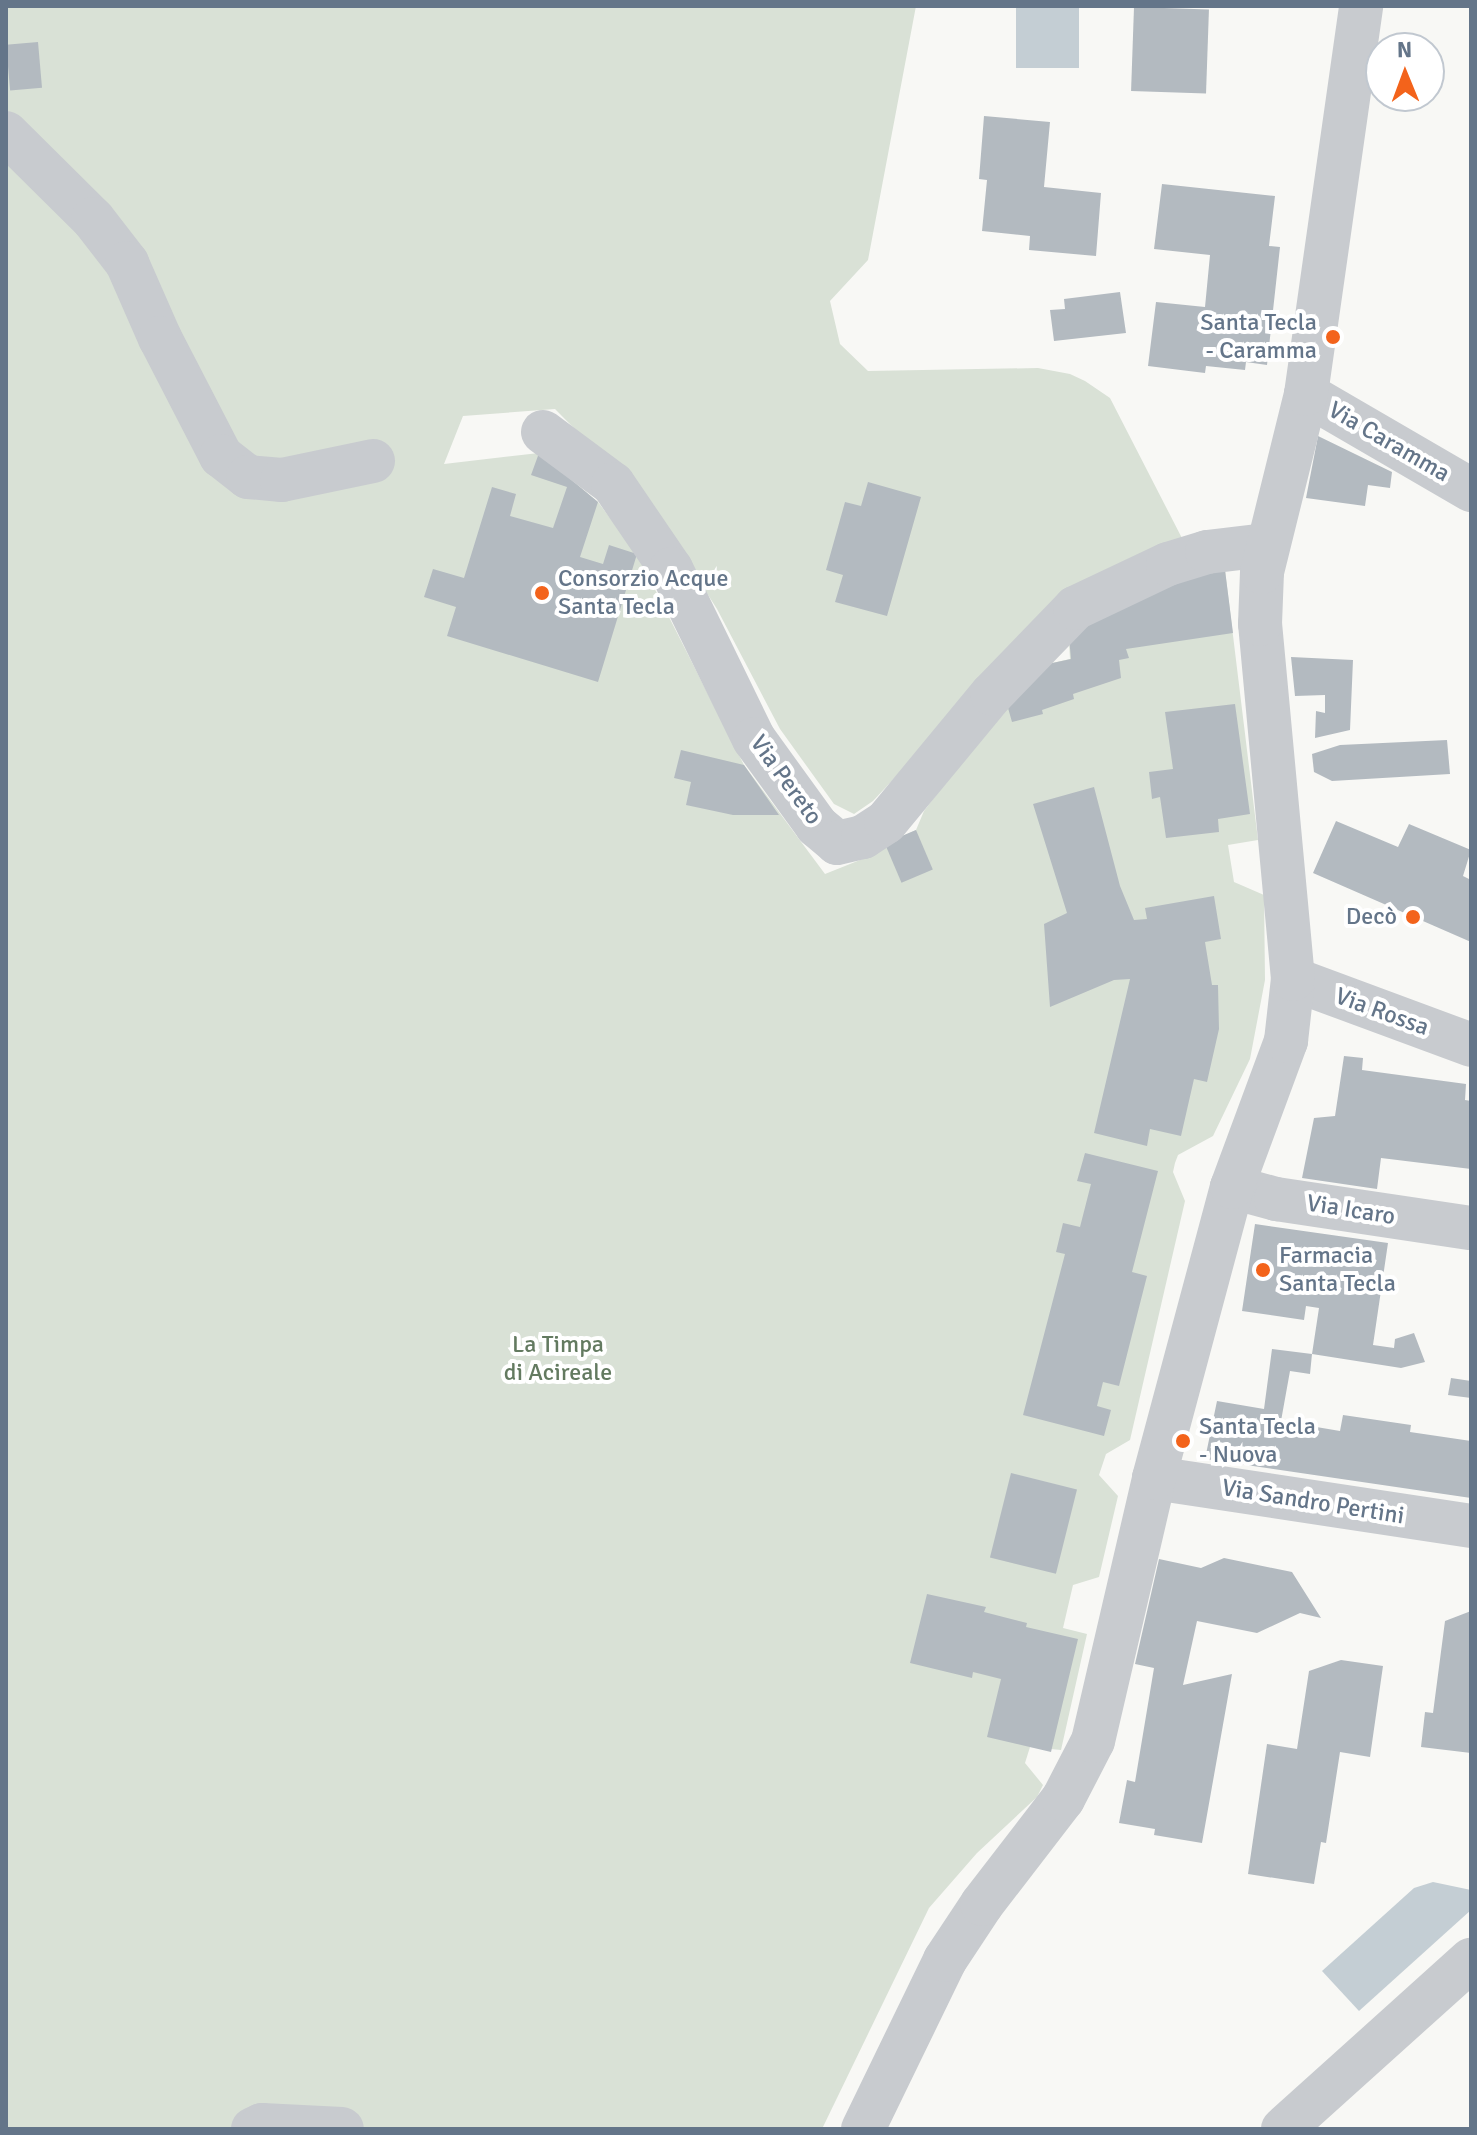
<!DOCTYPE html>
<meta charset="utf-8">
<style>
body{margin:0}
#map{position:relative;width:1477px;height:2135px;overflow:hidden;background:#f8f8f5;font-family:Signika,sans-serif}
div>[style]{position:absolute}
[style*='--x']{left:calc(var(--x)*1px);top:calc(var(--y)*1px);width:calc(var(--w)*1px);rotate:calc(var(--a)*1deg)}
.green>*{inset:0;background:#d9e1d6}
.water>*{inset:0;background:#c4ced4;transform-origin:0 0}
.building>*{inset:0;background:#b3bac0;transform-origin:0 0}
.minor>*{height:44px;margin:-22px;padding:0 22px;transform-origin:22px;border-radius:22px;background:#c8cbcf}
.dots>*{width:22px;height:22px;translate:-50% -50%;box-sizing:border-box;border:4px solid #fff;border-radius:50%}
span{translate:-50% -50%;white-space:nowrap;text-align:center;line-height:1.15;-webkit-text-stroke:8px #fff;paint-order:stroke}
.poi-label{font-size:24px;color:#647589}
.right{translate:-100% -50%;text-align:right}
.left{translate:0 -50%;text-align:left}
.street-label{font-size:24px;color:#647589}
.park-label{font-size:24px;color:#637a60}
.frame{position:absolute;inset:0;border:8px solid #647589;pointer-events:none}
.north{position:absolute;left:1365px;top:32px;width:80px;height:80px;box-sizing:border-box;background:#fff;border:2px solid #c1c8d0;border-radius:50%;rotate:359deg;font-size:22px;font-weight:700;line-height:32px;text-align:center;color:#647589}
.north::after{content:'';display:block;margin:auto;width:28px;height:36px;background:#f3631b;clip-path:polygon(50% 0,100% 100%,50% 72%,0 100%)}
</style>
<div id="map">
<div class="green">
<div style="clip-path:polygon(6px 6px,916px 6px,868px 260px,830px 301px,840px 344px,868px 371px,1038px 368px,1070px 374px,1085px 381px,1110px 398px,1186px 546px,986px 680px,873px 801px,854px 814px,834px 804px,780px 729px,717px 609px,652px 507px,555px 409px,463px 416px,444px 464px,539px 453px,598px 502px,637px 554px,744px 765px,825px 874px,870px 856px,885px 844px,916px 830px,924px 811px,1034px 667px,1070px 659px,1068px 626px,1225px 570px,1258px 840px,1228px 845px,1234px 882px,1264px 895px,1265px 980px,1250px 1059px,1213px 1136px,1178px 1155px,1175px 1163px,1173px 1172px,1185px 1201px,1130px 1440px,1106px 1454px,1099px 1475px,1118px 1496px,1099px 1577px,1073px 1585px,1063px 1628px,1087px 1634px,1061px 1750px,1030px 1747px,1025px 1763px,1043px 1785px,1037px 1797px,977px 1853px,929px 1908px,822px 2129px,6px 2129px)"></div>
</div>
<div class="water">
<div style="left:1016px;top:6px;width:63px;height:62px"></div>
<div style="clip-path:polygon(1433px 1882px,1471px 1890px,1471px 1910px,1359px 2011px,1322px 1971px,1414px 1888px)"></div>
</div>
<div class="building">
<div style="left:1134px;top:7px;width:75px;height:84px;rotate:2deg"></div>
<div style="left:38px;top:42px;width:46px;height:32px;rotate:85deg"></div>
<div style="clip-path:polygon(984px 116px,1050px 122px,1044px 187px,1101px 193px,1096px 256px,1029px 250px,1030px 236px,982px 231px,987px 180px,979px 179px)"></div>
<div style="clip-path:polygon(1162px 184px,1275px 196px,1269px 246px,1280px 247px,1267px 365px,1246px 362px,1245px 370px,1206px 366px,1205px 373px,1148px 366px,1156px 302px,1205px 307px,1210px 255px,1154px 249px)"></div>
<div style="clip-path:polygon(1120px 292px,1126px 333px,1054px 341px,1050px 310px,1065px 309px,1064px 299px)"></div>
<div style="clip-path:polygon(1318px 436px,1392px 472px,1390px 488px,1368px 485px,1365px 506px,1306px 498px)"></div>
<div style="clip-path:polygon(539px 453px,598px 502px,580px 557px,603px 564px,609px 545px,637px 554px,598px 682px,447px 636px,456px 607px,424px 597px,433px 569px,464px 578px,492px 487px,516px 494px,510px 516px,553px 528px,567px 487px,531px 475px)"></div>
<div style="clip-path:polygon(868px 482px,921px 497px,887px 616px,835px 602px,843px 575px,826px 570px,845px 502px,861px 506px)"></div>
<div style="clip-path:polygon(1225px 570px,1233px 633px,1126px 649px,1129px 658px,1119px 660px,1121px 678px,1073px 694px,1074px 699px,1042px 710px,1043px 714px,1012px 722px,1004px 694px,1034px 667px,1071px 659px,1068px 626px,1162px 581px)"></div>
<div style="clip-path:polygon(1291px 657px,1353px 660px,1350px 730px,1315px 738px,1316px 711px,1325px 713px,1325px 695px,1295px 696px)"></div>
<div style="clip-path:polygon(1235px 704px,1250px 814px,1218px 819px,1219px 832px,1166px 838px,1160px 797px,1152px 799px,1149px 772px,1173px 769px,1165px 712px)"></div>
<div style="clip-path:polygon(1447px 740px,1450px 774px,1332px 781px,1314px 772px,1312px 754px,1340px 745px)"></div>
<div style="clip-path:polygon(681px 750px,744px 765px,779px 815px,733px 815px,686px 805px,691px 782px,674px 778px)"></div>
<div style="clip-path:polygon(1094px 787px,1120px 886px,1134px 920px,1147px 919px,1145px 908px,1214px 896px,1221px 939px,1205px 942px,1212px 985px,1218px 985px,1219px 1029px,1207px 1082px,1194px 1079px,1181px 1136px,1150px 1129px,1147px 1146px,1094px 1133px,1130px 979px,1114px 980px,1050px 1007px,1044px 924px,1067px 913px,1033px 804px)"></div>
<div style="clip-path:polygon(1336px 821px,1398px 847px,1409px 824px,1471px 850px,1463px 876px,1471px 880px,1471px 942px,1313px 873px)"></div>
<div style="left:916px;top:830px;width:43px;height:34px;rotate:67deg"></div>
<div style="clip-path:polygon(1344px 1056px,1363px 1058px,1362px 1070px,1466px 1084px,1465px 1100px,1471px 1101px,1471px 1169px,1381px 1158px,1377px 1189px,1302px 1178px,1314px 1118px,1335px 1116px)"></div>
<div style="clip-path:polygon(1085px 1153px,1158px 1171px,1132px 1272px,1147px 1276px,1119px 1386px,1103px 1382px,1097px 1406px,1111px 1410px,1104px 1436px,1023px 1415px,1065px 1254px,1056px 1252px,1063px 1223px,1080px 1227px,1091px 1184px,1077px 1181px)"></div>
<div style="clip-path:polygon(1255px 1224px,1388px 1243px,1373px 1345px,1394px 1348px,1395px 1339px,1414px 1333px,1425px 1362px,1401px 1368px,1312px 1354px,1319px 1308px,1306px 1306px,1304px 1320px,1242px 1311px)"></div>
<div style="clip-path:polygon(1272px 1349px,1312px 1354px,1310px 1374px,1290px 1371px,1281px 1421px,1340px 1431px,1343px 1415px,1411px 1425px,1410px 1432px,1471px 1441px,1471px 1498px,1205px 1459px,1217px 1401px,1264px 1409px)"></div>
<div style="clip-path:polygon(1451px 1378px,1471px 1381px,1471px 1398px,1448px 1395px)"></div>
<div style="left:1011px;top:1473px;width:68px;height:87px;rotate:14deg"></div>
<div style="clip-path:polygon(1224px 1558px,1292px 1572px,1321px 1618px,1300px 1613px,1257px 1633px,1197px 1621px,1183px 1685px,1232px 1674px,1202px 1843px,1154px 1835px,1155px 1829px,1119px 1823px,1127px 1780px,1135px 1782px,1154px 1668px,1135px 1664px,1159px 1559px,1201px 1568px)"></div>
<div style="clip-path:polygon(927px 1594px,986px 1607px,984px 1612px,1027px 1623px,1026px 1627px,1078px 1639px,1051px 1752px,987px 1737px,1001px 1679px,973px 1672px,972px 1678px,910px 1663px)"></div>
<div style="clip-path:polygon(1471px 1611px,1471px 1753px,1421px 1747px,1425px 1712px,1433px 1713px,1445px 1621px)"></div>
<div style="clip-path:polygon(1341px 1660px,1383px 1666px,1370px 1757px,1340px 1752px,1326px 1843px,1321px 1842px,1314px 1884px,1248px 1874px,1267px 1744px,1297px 1749px,1309px 1671px)"></div>
</div>
<div class="minor">
<div style="--x:6;--y:133;--w:122;--a:44.7"></div>
<div style="--x:93;--y:219;--w:56;--a:52.3"></div>
<div style="--x:127;--y:263;--w:82;--a:66.3"></div>
<div style="--x:160;--y:338;--w:133;--a:62.7"></div>
<div style="--x:221;--y:456;--w:34;--a:38"></div>
<div style="--x:248;--y:477;--w:34;--a:5"></div>
<div style="--x:282;--y:480;--w:93;--a:-11.8"></div>
<div style="--x:1306;--y:394;--w:191;--a:30.2"></div>
<div style="--x:543;--y:432;--w:87;--a:36.6"></div>
<div style="--x:613;--y:484;--w:103;--a:55.7"></div>
<div style="--x:671;--y:569;--w:189;--a:64"></div>
<div style="--x:754;--y:739;--w:107;--a:54.1"></div>
<div style="--x:817;--y:826;--w:26;--a:40"></div>
<div style="--x:837;--y:843;--w:27;--a:-13"></div>
<div style="--x:863;--y:837;--w:27;--a:-33"></div>
<div style="--x:886;--y:822;--w:166;--a:-50.4"></div>
<div style="--x:992;--y:694;--w:120;--a:-46"></div>
<div style="--x:1075;--y:608;--w:103;--a:-25.3"></div>
<div style="--x:1168;--y:564;--w:41;--a:-17.1"></div>
<div style="--x:1207;--y:552;--w:59;--a:-6.8"></div>
<div style="--x:1293;--y:979;--w:190;--a:20.3"></div>
<div style="--x:1232;--y:1187;--w:46;--a:15.3"></div>
<div style="--x:1276;--y:1199;--w:197;--a:8.5"></div>
<div style="--x:1154;--y:1478;--w:321;--a:8.6"></div>
<div style="--x:253;--y:2129;--w:10;--a:-24"></div>
<div style="--x:262;--y:2125;--w:80;--a:2.9"></div>
<div style="--x:863;--y:2129;--w:188;--a:-64.1"></div>
<div style="--x:945;--y:1960;--w:67;--a:-56.5"></div>
<div style="--x:982;--y:1904;--w:133;--a:-52.4"></div>
<div style="--x:1063;--y:1799;--w:65;--a:-62.7"></div>
<div style="--x:1093;--y:1741;--w:270;--a:-76.9"></div>
<div style="--x:1154;--y:1478;--w:301;--a:-75"></div>
<div style="--x:1232;--y:1187;--w:156;--a:-69.7"></div>
<div style="--x:1286;--y:1041;--w:62;--a:-83.6"></div>
<div style="--x:1293;--y:979;--w:357;--a:-95.3"></div>
<div style="--x:1260;--y:624;--w:52;--a:-87.8"></div>
<div style="--x:1262;--y:572;--w:183;--a:-76.1"></div>
<div style="--x:1306;--y:394;--w:392;--a:-81.9"></div>
<div style="--x:1283;--y:2129;--w:253;--a:-42"></div>
</div>
<div class="dots">
<div style="left:1333px;top:337px;background:#f3631b"></div>
<div style="left:542px;top:593px;background:#f3631b"></div>
<div style="left:1413px;top:917px;background:#f3631b"></div>
<div style="left:1263px;top:1270px;background:#f3631b"></div>
<div style="left:1183px;top:1441px;background:#f3631b"></div>
</div>
<div class="poi-label">
<span class="right" style="left:1317px;top:337px">Santa Tecla<br>- Caramma</span>
<span class="left" style="left:558px;top:593px">Consorzio Acque<br>Santa Tecla</span>
<span class="right" style="left:1397px;top:917px">Decò</span>
<span class="left" style="left:1279px;top:1270px">Farmacia<br>Santa Tecla</span>
<span class="left" style="left:1199px;top:1441px">Santa Tecla<br>- Nuova</span>
</div>
<div class="street-label">
<span style="left:1389px;top:442px;rotate:30deg">Via Caramma</span>
<span style="left:786px;top:780px;rotate:54deg">Via Pereto</span>
<span style="left:1382px;top:1012px;rotate:20deg">Via Rossa</span>
<span style="left:1351px;top:1210px;rotate:9deg">Via Icaro</span>
<span style="left:1313px;top:1502px;rotate:9deg">Via Sandro Pertini</span>
</div>
<div class="park-label">
<span style="left:558px;top:1359px">La Timpa<br>di Acireale</span>
</div>
<div class="frame"></div>
<div class="north">N</div>
</div>
